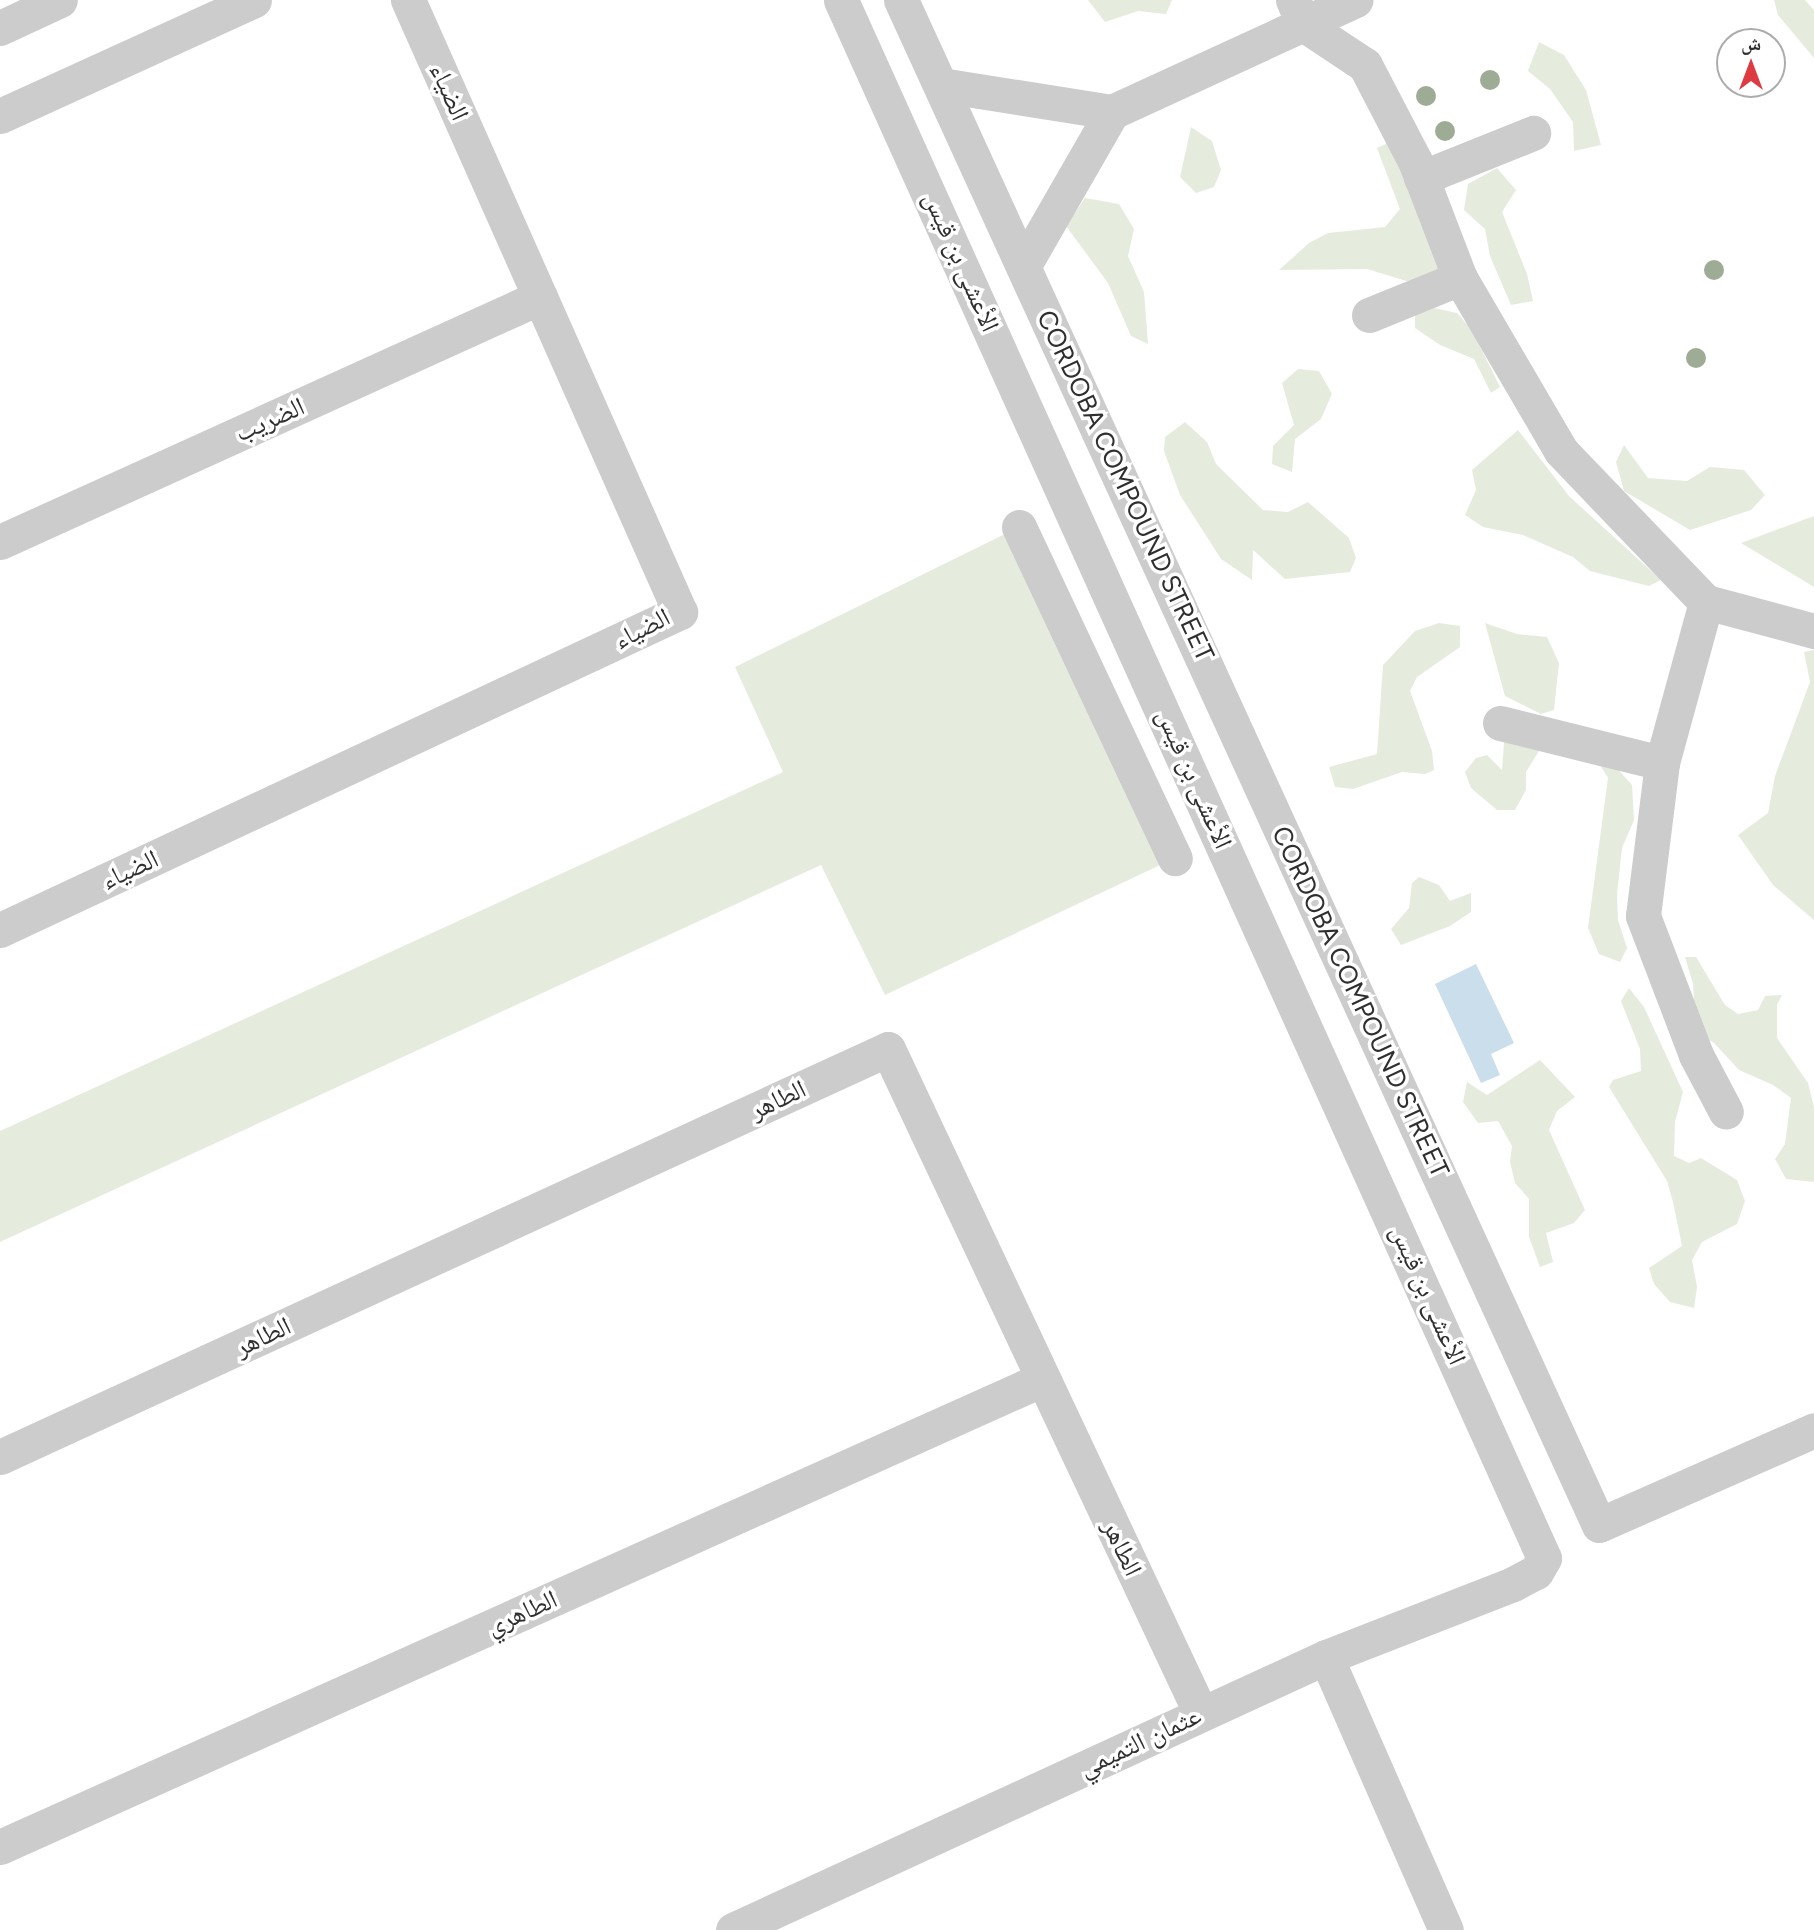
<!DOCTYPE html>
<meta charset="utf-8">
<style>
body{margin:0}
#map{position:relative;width:1814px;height:1930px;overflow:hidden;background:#fff;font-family:Figtree,"Noto Naskh Arabic",sans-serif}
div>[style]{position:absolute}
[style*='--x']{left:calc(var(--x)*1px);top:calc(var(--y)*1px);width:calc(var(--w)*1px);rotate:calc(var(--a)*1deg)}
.green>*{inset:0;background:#e5ecde}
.water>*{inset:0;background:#cbdeeb}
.minor>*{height:35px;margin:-17.5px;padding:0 17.5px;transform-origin:17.5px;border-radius:17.5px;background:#ccc}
.trees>*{width:20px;height:20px;margin:-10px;border-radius:50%;background:#9fac95}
span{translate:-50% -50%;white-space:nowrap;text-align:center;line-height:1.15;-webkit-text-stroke:7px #fff;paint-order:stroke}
.street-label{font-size:26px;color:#2f2f2f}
.north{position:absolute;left:1716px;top:28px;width:70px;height:70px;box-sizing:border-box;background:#fff;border:2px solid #acacac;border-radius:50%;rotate:0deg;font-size:19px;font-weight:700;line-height:28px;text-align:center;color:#2f2f2f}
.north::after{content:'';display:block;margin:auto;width:24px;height:32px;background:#de3a42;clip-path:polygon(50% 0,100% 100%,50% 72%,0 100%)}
</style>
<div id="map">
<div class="green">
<div style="clip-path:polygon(1088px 0,1172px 0,1166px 14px,1138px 11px,1105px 22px)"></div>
<div style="clip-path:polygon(1774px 0,1805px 0,1814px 10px,1814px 58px,1778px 15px)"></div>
<div style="clip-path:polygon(1539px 42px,1564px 55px,1586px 90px,1601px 145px,1574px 151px,1573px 122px,1550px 89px,1528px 71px)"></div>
<div style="clip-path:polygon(1191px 127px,1212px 141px,1221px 170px,1214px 187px,1196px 193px,1180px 177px)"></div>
<div style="clip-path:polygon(1388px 143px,1420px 204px,1420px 223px,1437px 244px,1441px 268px,1413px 283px,1367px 269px,1279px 270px,1309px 243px,1328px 233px,1385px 227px,1400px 209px,1377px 148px)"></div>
<div style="clip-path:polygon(1497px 168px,1516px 190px,1502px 212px,1527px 274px,1533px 301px,1511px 305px,1490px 256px,1485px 229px,1464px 210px,1468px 184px)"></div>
<div style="clip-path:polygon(1085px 198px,1119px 204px,1134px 229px,1128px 256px,1144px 292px,1148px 344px,1131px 336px,1108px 283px,1066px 226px)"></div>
<div style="clip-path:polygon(1434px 308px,1457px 313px,1472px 330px,1500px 387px,1491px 393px,1474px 359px,1440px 345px,1415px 328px,1415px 311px)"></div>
<div style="clip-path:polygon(1298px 369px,1319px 371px,1332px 394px,1321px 419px,1295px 439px,1292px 472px,1272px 464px,1273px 446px,1294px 425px,1282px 383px)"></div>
<div style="clip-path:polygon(1185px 422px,1207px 442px,1216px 464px,1263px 510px,1288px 512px,1308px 502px,1349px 538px,1356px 558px,1350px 572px,1285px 579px,1253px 550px,1252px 580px,1221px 559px,1180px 495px,1164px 451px,1165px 437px)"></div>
<div style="clip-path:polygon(1518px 430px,1569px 496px,1661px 580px,1649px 586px,1590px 571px,1573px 557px,1523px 535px,1483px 527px,1465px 515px,1476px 490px,1472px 470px)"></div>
<div style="clip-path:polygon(1624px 445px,1648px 478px,1687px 481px,1710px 467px,1744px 470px,1765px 495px,1751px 510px,1690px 530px,1624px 491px,1616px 462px)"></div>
<div style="clip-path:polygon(1814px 516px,1814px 587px,1741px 543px)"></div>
<div style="clip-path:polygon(1019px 527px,1175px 858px,885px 995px,821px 865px,0 1242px,0 1131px,783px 772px,735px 667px)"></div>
<div style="clip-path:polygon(1439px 623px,1460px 626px,1460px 647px,1417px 677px,1410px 691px,1432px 751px,1434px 770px,1425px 774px,1402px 772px,1353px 789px,1335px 787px,1329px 767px,1377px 754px,1383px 665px,1415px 631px)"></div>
<div style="clip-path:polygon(1485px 623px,1517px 634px,1547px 637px,1559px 663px,1554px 710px,1541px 714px,1505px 696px)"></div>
<div style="clip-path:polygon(1814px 650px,1814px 920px,1773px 885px,1738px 835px,1768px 813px,1775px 776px,1810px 682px,1804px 652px)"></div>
<div style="clip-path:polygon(1505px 730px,1537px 742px,1539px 751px,1526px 772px,1526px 790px,1515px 810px,1497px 810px,1471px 788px,1465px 772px,1476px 758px,1487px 755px,1502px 770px)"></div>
<div style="clip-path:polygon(1600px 765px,1614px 765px,1632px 785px,1634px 820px,1622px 848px,1617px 894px,1618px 920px,1627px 948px,1620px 962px,1599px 954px,1588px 928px,1608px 778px)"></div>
<div style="clip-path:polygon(1419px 877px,1439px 885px,1450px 901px,1471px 893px,1471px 912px,1450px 926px,1401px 945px,1391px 929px,1409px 908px,1412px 883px)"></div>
<div style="clip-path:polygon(1685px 957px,1696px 957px,1725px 1005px,1738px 1014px,1758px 1010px,1765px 996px,1782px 995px,1777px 1005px,1777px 1038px,1808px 1083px,1814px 1107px,1814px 1182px,1786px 1179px,1775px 1159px,1785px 1144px,1791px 1098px,1773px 1085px,1739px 1070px,1714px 1043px,1696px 1032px,1693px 984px)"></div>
<div style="clip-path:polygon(1629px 988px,1644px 1007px,1683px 1092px,1675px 1122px,1674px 1156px,1689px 1163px,1701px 1158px,1737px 1180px,1745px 1201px,1737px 1224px,1702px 1242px,1692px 1260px,1697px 1287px,1694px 1308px,1670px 1302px,1654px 1284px,1649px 1268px,1682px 1246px,1673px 1202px,1667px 1181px,1609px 1087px,1613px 1080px,1641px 1071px,1640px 1049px,1621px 1001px)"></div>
<div style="clip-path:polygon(1540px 1060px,1575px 1097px,1557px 1111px,1549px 1130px,1585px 1210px,1574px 1223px,1546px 1233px,1553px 1262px,1540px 1267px,1529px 1237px,1529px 1199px,1515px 1183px,1510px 1162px,1512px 1146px,1498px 1121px,1478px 1123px,1463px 1102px,1467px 1082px,1487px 1095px)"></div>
</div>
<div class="water">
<div style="clip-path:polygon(1476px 964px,1514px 1043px,1491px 1054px,1500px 1075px,1481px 1083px,1435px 984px)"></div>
</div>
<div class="minor">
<div style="--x:901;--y:0;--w:1677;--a:65.41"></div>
<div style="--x:1599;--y:1525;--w:235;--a:-23.8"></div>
<div style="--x:1293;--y:0;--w:26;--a:67"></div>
<div style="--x:1303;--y:24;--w:74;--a:33.5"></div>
<div style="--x:1365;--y:65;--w:108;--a:62.5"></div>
<div style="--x:1415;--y:161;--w:125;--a:69"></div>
<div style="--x:1460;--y:278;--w:200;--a:59.7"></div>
<div style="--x:1561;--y:451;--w:209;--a:46.2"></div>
<div style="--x:1706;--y:602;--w:112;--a:15"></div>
<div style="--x:0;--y:28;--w:66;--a:-25"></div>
<div style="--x:941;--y:85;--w:173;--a:9"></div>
<div style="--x:1112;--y:112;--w:177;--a:119.9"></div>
<div style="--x:1112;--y:112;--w:268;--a:-24.7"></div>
<div style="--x:0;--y:116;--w:279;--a:-24.5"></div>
<div style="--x:1421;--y:178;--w:121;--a:-21.9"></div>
<div style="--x:1369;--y:315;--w:98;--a:-22.1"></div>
<div style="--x:1019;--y:527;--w:366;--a:64.8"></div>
<div style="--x:0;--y:542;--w:593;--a:-24.4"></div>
<div style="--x:1706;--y:602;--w:167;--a:105.3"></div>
<div style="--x:1662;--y:763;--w:154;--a:97.1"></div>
<div style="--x:1643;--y:916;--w:149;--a:69.1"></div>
<div style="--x:1696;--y:1055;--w:64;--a:62.2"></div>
<div style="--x:1500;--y:723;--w:167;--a:13.9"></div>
<div style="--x:0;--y:930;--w:751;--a:-25.06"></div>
<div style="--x:680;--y:612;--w:670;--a:-113.96"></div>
<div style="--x:0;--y:1457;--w:977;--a:-24.68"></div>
<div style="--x:888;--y:1049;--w:735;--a:64.79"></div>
<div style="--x:1326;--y:1657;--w:298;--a:66.3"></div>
<div style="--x:0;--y:1847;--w:1143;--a:-24.17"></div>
<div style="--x:733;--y:1930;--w:653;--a:-24.72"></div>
<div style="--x:1326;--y:1657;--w:201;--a:-21.3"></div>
<div style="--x:1513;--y:1584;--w:26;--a:-28"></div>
<div style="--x:1536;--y:1572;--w:16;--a:-60"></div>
<div style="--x:1544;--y:1558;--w:1709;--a:-114.29"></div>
</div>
<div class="trees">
<div style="left:1490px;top:80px"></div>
<div style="left:1426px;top:96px"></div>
<div style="left:1445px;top:131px"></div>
<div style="left:1714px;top:270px"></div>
<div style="left:1696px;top:358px"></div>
</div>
<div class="street-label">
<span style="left:449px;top:92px;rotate:66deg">الضياء</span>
<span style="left:961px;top:262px;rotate:66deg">الأعشى بن قيس</span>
<span style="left:270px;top:420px;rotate:-24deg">الضريب</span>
<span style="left:1125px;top:486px;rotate:65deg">CORDOBA COMPOUND STREET</span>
<span style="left:642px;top:629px;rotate:-27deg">الضياء</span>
<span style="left:1194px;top:779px;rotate:66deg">الأعشى بن قيس</span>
<span style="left:130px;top:870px;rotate:-25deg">الضياء</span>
<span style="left:1360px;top:1002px;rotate:65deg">CORDOBA COMPOUND STREET</span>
<span style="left:778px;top:1100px;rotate:-25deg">الطاهر</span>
<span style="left:1428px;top:1295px;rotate:66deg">الأعشى بن قيس</span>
<span style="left:263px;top:1337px;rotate:-25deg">الطاهر</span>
<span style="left:1122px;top:1548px;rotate:65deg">الطاهر</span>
<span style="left:522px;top:1613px;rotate:-24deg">الطاهري</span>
<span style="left:1140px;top:1742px;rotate:-25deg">عثمان التميمي</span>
</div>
<div class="north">ش</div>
</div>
